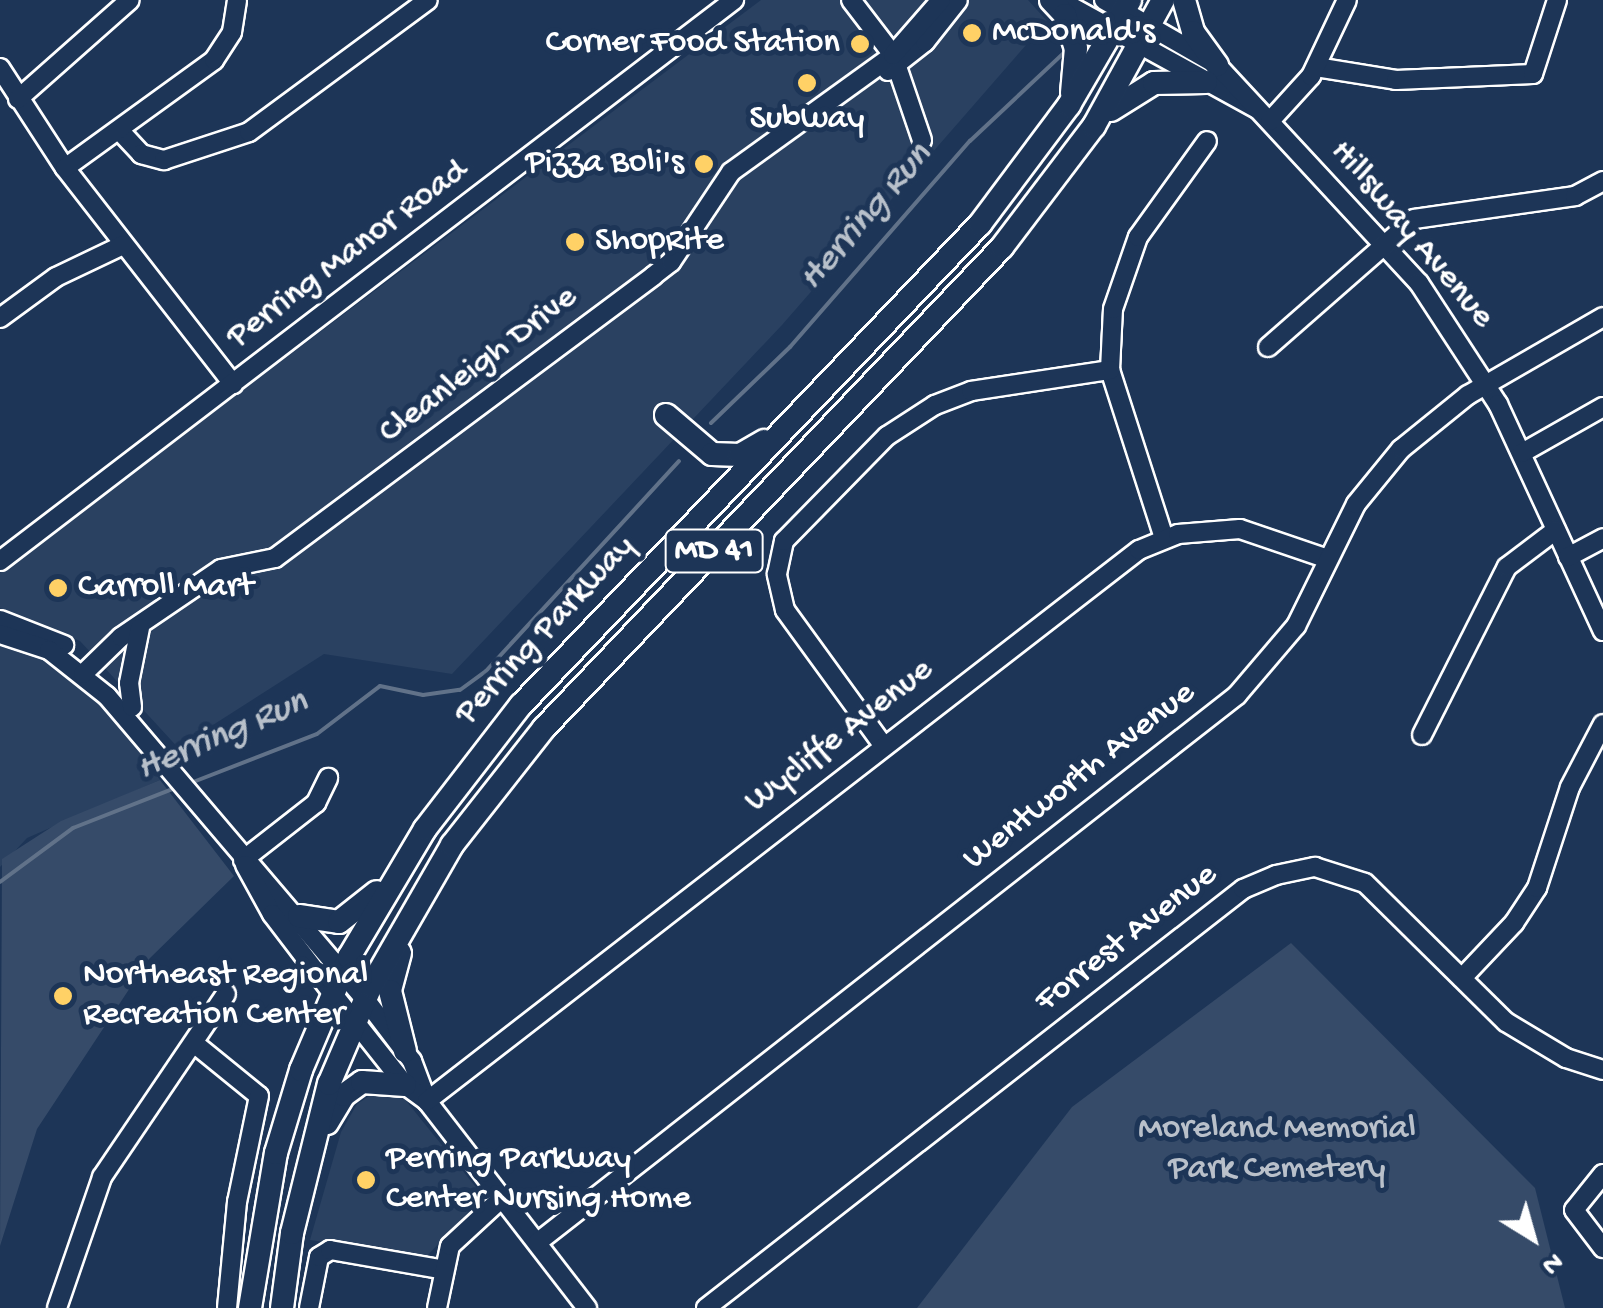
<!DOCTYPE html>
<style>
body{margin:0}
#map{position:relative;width:1603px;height:1308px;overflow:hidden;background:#1d3557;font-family:"Gochi Hand",sans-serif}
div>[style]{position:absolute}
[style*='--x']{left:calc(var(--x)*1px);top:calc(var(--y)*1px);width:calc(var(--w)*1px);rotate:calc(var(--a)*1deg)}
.built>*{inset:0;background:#2a4161}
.green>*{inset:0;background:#364b69}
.stream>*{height:4px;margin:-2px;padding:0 2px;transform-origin:2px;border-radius:2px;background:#617289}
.roads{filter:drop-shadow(2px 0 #fff) drop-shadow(-2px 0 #fff) drop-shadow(0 2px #fff) drop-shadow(0 -2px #fff)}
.minor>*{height:18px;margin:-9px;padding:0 9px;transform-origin:9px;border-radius:9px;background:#1d3557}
.major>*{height:22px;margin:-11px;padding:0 11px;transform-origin:11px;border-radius:11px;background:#1d3557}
.dots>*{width:28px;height:28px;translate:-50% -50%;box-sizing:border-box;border:5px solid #1d3557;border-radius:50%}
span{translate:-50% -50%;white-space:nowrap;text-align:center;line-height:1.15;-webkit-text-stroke:10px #1d3557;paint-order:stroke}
.shield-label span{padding:2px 8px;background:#1d3557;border:2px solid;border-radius:8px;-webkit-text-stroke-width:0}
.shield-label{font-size:32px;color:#fff;font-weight:700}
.poi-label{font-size:35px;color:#fff}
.left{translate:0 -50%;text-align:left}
.right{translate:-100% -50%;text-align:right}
.street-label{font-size:35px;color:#fff}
.park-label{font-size:35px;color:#b9c0ca}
.water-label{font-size:38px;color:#b8c0ca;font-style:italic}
.north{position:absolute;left:1483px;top:1188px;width:100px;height:100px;-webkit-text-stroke:8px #1d3557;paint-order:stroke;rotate:143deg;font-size:28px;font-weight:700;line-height:40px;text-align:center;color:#fff}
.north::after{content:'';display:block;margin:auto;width:35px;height:45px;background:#fff;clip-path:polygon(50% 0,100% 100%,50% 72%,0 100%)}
</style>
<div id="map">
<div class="built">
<div style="clip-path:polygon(761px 0,1028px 0,1047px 21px,782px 325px,452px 674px,324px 654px,202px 732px,182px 752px,80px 641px,0 608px,0 573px)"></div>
<div style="clip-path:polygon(0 645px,43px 660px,99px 696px,160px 780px,27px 838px,0 867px)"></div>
<div style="clip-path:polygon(380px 1089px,403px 1097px,483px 1196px,426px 1257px,310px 1240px,341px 1132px,357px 1104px)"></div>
</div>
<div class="green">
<div style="clip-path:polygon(160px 780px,234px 876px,149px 959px,37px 1129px,0 1246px,2px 859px,61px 821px)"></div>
<div style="clip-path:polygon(1291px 943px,1535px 1188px,1565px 1308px,917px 1308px,1072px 1107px)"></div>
</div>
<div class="stream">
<div style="--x:711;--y:423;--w:110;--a:-43.9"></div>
<div style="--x:790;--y:347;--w:274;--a:-48.9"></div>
<div style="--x:970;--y:141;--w:132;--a:-43.2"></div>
<div style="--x:188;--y:784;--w:138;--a:-21.2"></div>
<div style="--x:317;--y:734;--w:79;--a:-37.3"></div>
<div style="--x:380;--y:686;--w:44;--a:11.8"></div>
<div style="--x:423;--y:695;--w:37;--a:-8"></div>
<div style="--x:460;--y:690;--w:32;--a:-36"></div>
<div style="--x:486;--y:671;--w:285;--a:-47.4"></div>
<div style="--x:0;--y:882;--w:91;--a:-36.5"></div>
<div style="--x:73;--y:828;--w:110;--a:-21.4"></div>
</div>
<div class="roads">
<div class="minor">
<div style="--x:851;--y:0;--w:69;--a:52.6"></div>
<div style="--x:893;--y:55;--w:90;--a:71.2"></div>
<div style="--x:1059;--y:0;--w:226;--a:28.8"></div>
<div style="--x:1104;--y:0;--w:130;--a:29.9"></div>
<div style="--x:1217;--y:65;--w:297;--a:47.2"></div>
<div style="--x:1419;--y:283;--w:145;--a:56.9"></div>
<div style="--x:1498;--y:404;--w:250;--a:65.2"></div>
<div style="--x:1316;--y:67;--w:81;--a:9.2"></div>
<div style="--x:1396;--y:80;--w:137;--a:-2.5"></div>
<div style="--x:1533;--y:74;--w:78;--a:-72"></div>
<div style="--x:0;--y:68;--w:119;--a:57"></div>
<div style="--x:65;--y:168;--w:274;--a:52.1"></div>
<div style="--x:888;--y:71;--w:47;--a:-38.1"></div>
<div style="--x:925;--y:42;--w:53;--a:-51.8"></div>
<div style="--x:18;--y:99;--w:149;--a:-41.5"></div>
<div style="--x:1270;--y:121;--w:61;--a:-47.7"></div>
<div style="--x:1311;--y:76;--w:84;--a:-64.7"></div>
<div style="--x:119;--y:130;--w:33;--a:47"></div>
<div style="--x:141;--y:154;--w:24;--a:15"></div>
<div style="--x:164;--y:160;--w:89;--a:-18.2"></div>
<div style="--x:249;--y:132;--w:222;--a:-36.4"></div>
<div style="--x:65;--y:168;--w:184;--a:-35.9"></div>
<div style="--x:214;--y:60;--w:33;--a:-57"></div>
<div style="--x:232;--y:32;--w:32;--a:-81"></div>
<div style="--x:0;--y:318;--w:69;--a:-36.2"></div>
<div style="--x:56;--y:277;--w:74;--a:-25.5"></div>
<div style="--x:1268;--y:347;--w:194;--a:-41.2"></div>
<div style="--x:1414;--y:219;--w:163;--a:-8.1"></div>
<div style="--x:1575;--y:196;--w:32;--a:-28"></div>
<div style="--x:1522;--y:453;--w:93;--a:-29.6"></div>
<div style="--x:1164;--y:538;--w:176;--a:-107.8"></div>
<div style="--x:1110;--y:370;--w:61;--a:-87.2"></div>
<div style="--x:1113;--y:309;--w:76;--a:-70.9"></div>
<div style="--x:1138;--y:237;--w:118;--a:-54.3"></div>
<div style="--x:1568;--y:557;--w:40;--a:-28"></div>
<div style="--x:0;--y:561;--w:924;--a:-37.39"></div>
<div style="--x:0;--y:620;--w:69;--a:21.3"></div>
<div style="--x:0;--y:634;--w:52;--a:18.1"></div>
<div style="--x:49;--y:650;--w:74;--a:38.4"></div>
<div style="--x:107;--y:696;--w:398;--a:49.6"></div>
<div style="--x:365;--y:999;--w:78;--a:52.8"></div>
<div style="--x:412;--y:1061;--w:43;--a:69.4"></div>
<div style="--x:83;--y:674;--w:53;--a:-44.2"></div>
<div style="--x:121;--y:637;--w:121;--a:-34.2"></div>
<div style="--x:221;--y:569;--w:55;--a:-11.5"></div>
<div style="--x:275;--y:558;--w:472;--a:-36.7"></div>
<div style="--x:653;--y:276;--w:23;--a:-38"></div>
<div style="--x:671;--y:262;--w:108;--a:-56.3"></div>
<div style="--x:731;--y:172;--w:200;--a:-35.8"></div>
<div style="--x:893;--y:55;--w:73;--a:-48.9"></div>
<div style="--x:132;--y:707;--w:24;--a:-97"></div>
<div style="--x:129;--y:683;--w:56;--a:-78.7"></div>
<div style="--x:1422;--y:735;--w:188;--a:-63.2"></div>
<div style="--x:1507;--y:567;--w:61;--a:-37.1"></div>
<div style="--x:883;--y:745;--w:167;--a:-126"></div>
<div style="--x:785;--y:610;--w:37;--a:-103"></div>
<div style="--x:777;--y:574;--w:34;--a:-78"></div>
<div style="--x:784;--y:541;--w:147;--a:-45.6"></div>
<div style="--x:887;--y:436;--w:57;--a:-32.9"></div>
<div style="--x:935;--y:405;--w:39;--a:-21"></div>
<div style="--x:971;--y:391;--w:141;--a:-8.6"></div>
<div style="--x:243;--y:860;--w:93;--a:-38"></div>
<div style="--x:316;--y:803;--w:28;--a:-64"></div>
<div style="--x:245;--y:865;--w:56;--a:61.1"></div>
<div style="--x:272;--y:914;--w:101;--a:52.7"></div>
<div style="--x:333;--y:994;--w:116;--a:51.6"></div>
<div style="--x:405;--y:1085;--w:27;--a:36"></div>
<div style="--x:427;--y:1101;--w:262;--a:52.3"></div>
<div style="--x:1462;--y:978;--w:76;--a:-46.6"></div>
<div style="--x:1514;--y:923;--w:42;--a:-56.7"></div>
<div style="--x:1537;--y:888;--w:106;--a:-71.9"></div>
<div style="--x:1570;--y:787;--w:71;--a:-62.4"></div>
<div style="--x:195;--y:1044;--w:82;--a:39.1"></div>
<div style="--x:259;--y:1096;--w:108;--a:101.7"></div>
<div style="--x:237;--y:1202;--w:106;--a:95.4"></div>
<div style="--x:427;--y:1101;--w:900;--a:-37.74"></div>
<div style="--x:1139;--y:550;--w:42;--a:-22.3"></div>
<div style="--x:1178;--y:534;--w:62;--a:-4.6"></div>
<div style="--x:1240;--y:529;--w:93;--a:18.8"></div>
<div style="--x:1603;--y:1174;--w:46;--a:128.9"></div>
<div style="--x:1574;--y:1210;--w:48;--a:52.7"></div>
<div style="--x:538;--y:1242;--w:888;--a:-38.04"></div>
<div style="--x:1237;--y:695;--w:91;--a:-49.5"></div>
<div style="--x:1296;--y:626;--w:136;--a:-63.8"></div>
<div style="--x:1356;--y:504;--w:71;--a:-50.7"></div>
<div style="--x:1401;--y:449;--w:86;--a:-38.9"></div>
<div style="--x:1468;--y:395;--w:156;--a:-30"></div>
<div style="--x:57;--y:1308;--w:139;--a:-71"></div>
<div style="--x:102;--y:1177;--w:221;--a:-55.9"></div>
<div style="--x:309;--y:1308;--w:52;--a:-78.9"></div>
<div style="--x:319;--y:1257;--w:13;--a:-32"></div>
<div style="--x:330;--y:1250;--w:112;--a:9.8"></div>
<div style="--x:437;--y:1308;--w:63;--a:-78.2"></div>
<div style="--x:450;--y:1246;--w:72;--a:-42.8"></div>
<div style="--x:706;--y:1308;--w:681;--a:-37.96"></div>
<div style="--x:1243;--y:889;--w:36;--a:-23"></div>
<div style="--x:1276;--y:875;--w:40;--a:-12"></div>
<div style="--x:1315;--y:867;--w:52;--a:17.7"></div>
<div style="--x:1365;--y:883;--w:198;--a:44.6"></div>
<div style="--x:1506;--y:1022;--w:70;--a:31"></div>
<div style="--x:1566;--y:1058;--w:39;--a:18"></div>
</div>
<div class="major">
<div style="--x:1051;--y:0;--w:21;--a:47"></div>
<div style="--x:1065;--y:15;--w:35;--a:72"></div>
<div style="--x:1076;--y:48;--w:45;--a:95.1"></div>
<div style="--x:1184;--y:0;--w:33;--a:74"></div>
<div style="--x:1193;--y:32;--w:41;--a:54"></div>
<div style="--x:1111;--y:110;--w:51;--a:-32.1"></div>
<div style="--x:1154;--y:83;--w:52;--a:-1.1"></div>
<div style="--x:666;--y:415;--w:60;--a:40.3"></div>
<div style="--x:712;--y:454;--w:28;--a:2"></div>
<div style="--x:740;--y:455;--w:28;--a:-30"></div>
<div style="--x:299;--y:916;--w:40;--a:8.5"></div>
<div style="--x:339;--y:922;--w:48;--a:-38.3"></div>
<div style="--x:400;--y:953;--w:39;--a:105"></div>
<div style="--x:390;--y:991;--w:62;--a:76"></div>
<div style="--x:327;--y:1123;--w:33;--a:-59"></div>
<div style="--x:344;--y:1095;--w:22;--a:-36"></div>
<div style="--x:362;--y:1082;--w:43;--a:4"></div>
<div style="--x:250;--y:1308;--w:157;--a:-80.5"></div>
<div style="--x:276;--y:1153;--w:87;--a:-73.2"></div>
<div style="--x:301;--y:1070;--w:123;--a:-67"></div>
<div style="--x:349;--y:957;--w:149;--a:-59.3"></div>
<div style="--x:425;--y:829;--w:157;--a:-52.3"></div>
<div style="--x:521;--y:705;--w:665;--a:-46.34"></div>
<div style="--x:980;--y:224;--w:149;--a:-53.2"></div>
<div style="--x:1069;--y:105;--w:121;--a:-59.8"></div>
<div style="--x:282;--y:1308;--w:76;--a:-82.4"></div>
<div style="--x:292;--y:1233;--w:154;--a:-76.1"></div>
<div style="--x:329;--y:1084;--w:107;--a:-66.8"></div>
<div style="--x:371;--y:986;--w:163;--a:-60.1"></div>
<div style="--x:452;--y:845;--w:149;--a:-51.8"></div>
<div style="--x:544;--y:728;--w:664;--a:-46.4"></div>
<div style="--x:1002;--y:247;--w:152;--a:-52.8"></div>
<div style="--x:1094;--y:126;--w:144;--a:-61.3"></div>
</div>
</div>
<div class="dots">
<div style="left:972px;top:33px;background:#ffd166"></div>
<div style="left:860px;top:44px;background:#ffd166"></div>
<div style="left:807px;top:83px;background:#ffd166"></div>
<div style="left:704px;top:164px;background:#ffd166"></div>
<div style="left:575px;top:242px;background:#ffd166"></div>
<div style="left:58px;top:588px;background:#ffd166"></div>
<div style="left:63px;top:996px;background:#ffd166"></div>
<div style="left:366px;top:1180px;background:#ffd166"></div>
</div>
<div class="shield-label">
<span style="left:714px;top:551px">MD 41</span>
</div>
<div class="poi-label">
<span class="left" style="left:992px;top:33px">McDonald's</span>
<span class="right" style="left:840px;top:44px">Corner Food Station</span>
<span style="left:807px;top:120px">Subway</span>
<span class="right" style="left:684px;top:164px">Pizza Boli's</span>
<span class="left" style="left:595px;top:242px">ShopRite</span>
<span class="left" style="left:78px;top:588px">Carroll Mart</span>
<span class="left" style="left:83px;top:996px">Northeast Regional<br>Recreation Center</span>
<span class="left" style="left:386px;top:1180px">Perring Parkway<br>Center Nursing Home</span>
</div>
<div class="street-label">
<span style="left:1411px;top:235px;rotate:50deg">Hillsway Avenue</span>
<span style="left:348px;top:255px;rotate:-37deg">Perring Manor Road</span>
<span style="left:479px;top:366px;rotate:-37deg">Cleanleigh Drive</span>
<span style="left:546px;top:631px;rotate:-47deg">Perring Parkway</span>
<span style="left:840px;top:737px;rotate:-38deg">Wycliffe Avenue</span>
<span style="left:1080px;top:777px;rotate:-38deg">Wentworth Avenue</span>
<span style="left:1127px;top:939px;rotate:-38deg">Forrest Avenue</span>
</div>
<div class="park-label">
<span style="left:1277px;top:1150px">Moreland Memorial<br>Park Cemetery</span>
</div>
<div class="water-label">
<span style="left:867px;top:218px;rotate:-49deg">Herring Run</span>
<span style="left:223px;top:737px;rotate:-23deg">Herring Run</span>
</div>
<div class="north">N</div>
</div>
